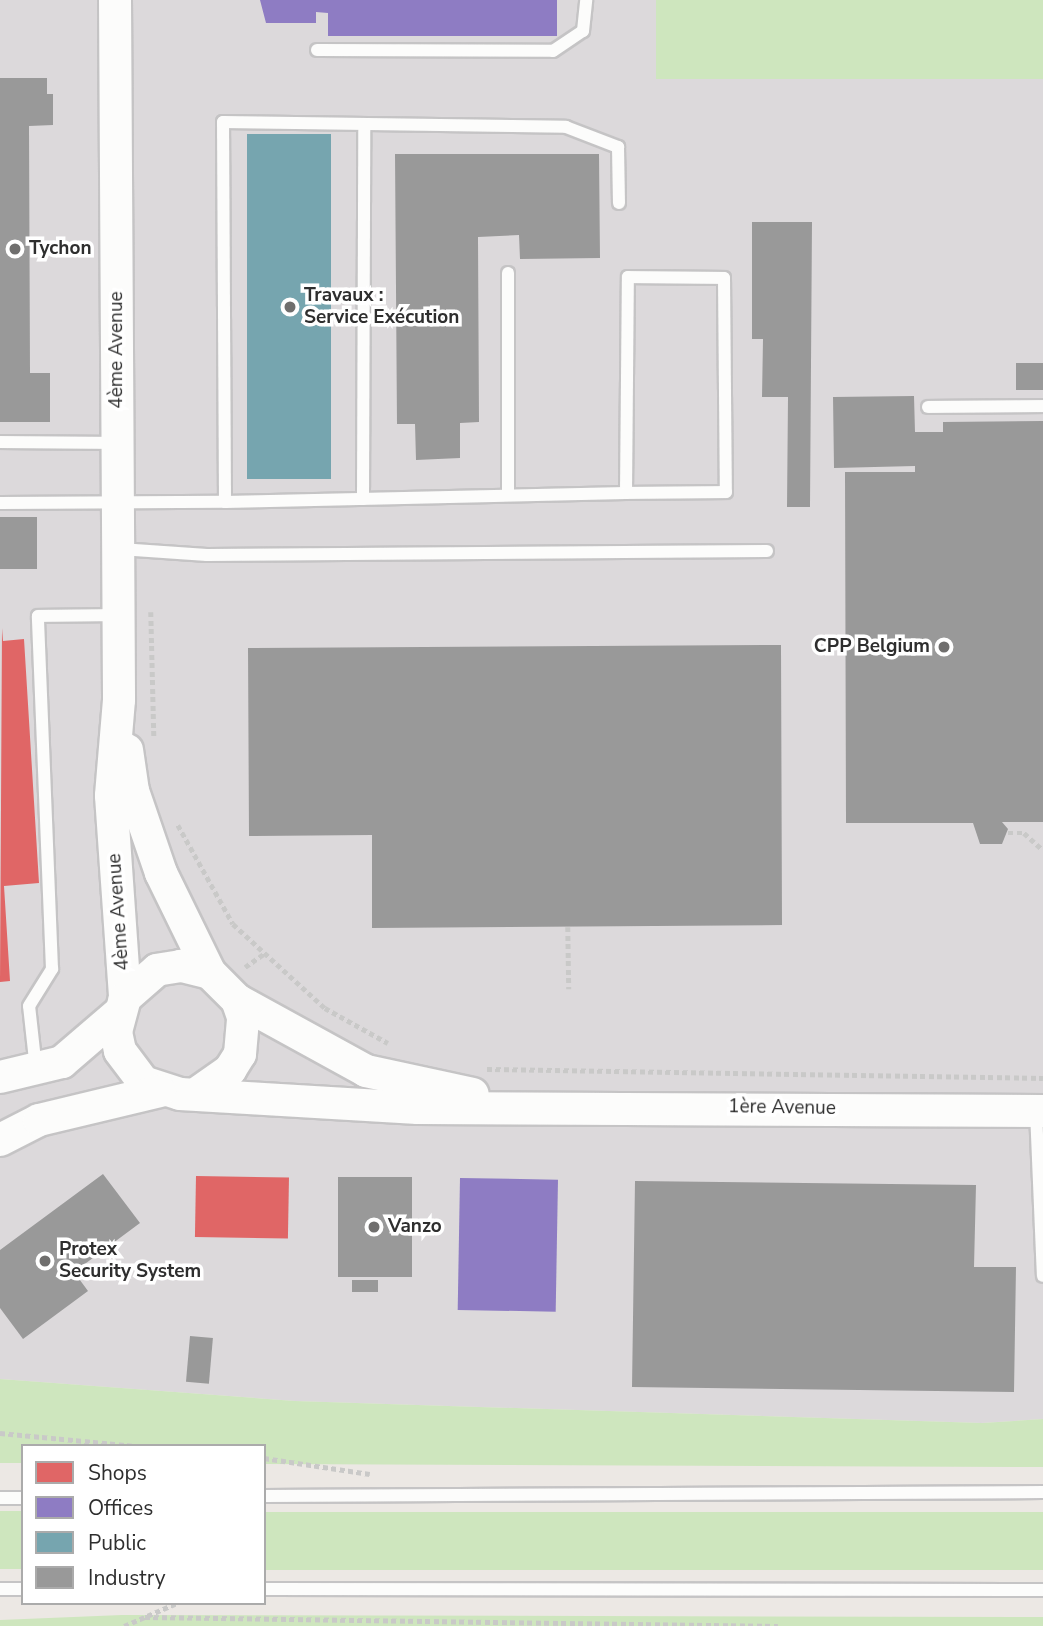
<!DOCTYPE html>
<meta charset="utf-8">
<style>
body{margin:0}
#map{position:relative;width:1043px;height:1626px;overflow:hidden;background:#ece8e4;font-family:"Nunito Sans",sans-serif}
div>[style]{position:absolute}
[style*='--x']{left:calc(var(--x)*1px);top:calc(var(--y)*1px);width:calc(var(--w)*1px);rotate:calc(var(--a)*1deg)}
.industrial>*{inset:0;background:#dcd9db}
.green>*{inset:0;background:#cee6be;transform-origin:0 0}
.shops>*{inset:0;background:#e06666;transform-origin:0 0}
.offices>*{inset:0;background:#8e7cc3;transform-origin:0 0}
.public>*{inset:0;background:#76a5af;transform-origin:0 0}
.industry>*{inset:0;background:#999;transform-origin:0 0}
.path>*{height:4.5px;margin-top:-2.25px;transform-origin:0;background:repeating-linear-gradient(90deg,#c9c9c8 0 5px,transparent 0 8.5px)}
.roads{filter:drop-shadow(2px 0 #c5c4c5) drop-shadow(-2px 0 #c5c4c5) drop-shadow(0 2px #c5c4c5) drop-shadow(0 -2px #c5c4c5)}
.service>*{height:12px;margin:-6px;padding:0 6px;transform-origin:6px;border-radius:6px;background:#fcfcfb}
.tertiary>*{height:32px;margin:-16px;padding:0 16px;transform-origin:16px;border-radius:16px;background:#fcfcfb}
.dots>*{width:19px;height:19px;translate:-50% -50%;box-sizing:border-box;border:4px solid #fff;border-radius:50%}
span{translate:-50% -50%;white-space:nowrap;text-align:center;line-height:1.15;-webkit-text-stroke:7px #fff;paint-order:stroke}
.poi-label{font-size:19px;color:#2e2e2e;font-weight:700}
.left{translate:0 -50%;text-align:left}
.right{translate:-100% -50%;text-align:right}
.street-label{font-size:19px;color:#2e2e2e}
.legend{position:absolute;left:21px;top:1444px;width:245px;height:161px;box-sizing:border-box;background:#fff;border:2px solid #ababab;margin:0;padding:9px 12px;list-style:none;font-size:21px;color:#2e2e2e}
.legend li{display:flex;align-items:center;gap:14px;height:35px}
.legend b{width:35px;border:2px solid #ababab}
</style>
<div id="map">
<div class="industrial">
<div style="clip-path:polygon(0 0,1043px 0,1043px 1419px,982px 1423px,295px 1401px,0 1379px)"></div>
</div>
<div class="green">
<div style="left:656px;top:0;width:387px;height:79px"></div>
<div style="clip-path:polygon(0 1379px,295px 1401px,982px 1423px,1043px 1419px,1043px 1467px,264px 1464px,264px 1446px,23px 1446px,23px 1463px,0 1463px)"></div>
<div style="left:0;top:1511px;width:23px;height:58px"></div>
<div style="left:264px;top:1512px;width:779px;height:58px"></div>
<div style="clip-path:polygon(122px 1615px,1043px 1617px,1043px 1626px,0 1626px,0 1620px)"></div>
</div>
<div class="shops">
<div style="clip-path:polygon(2px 628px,3px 641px,24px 639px,39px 883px,4px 886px,10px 981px,0 982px)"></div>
<div style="left:196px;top:1176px;width:93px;height:61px;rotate:1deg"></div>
</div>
<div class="offices">
<div style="clip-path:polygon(260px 0,557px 0,557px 36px,328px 36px,328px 13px,316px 12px,316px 23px,266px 23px)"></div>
<div style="left:460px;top:1178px;width:98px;height:132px;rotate:1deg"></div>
</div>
<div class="public">
<div style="left:331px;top:134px;width:345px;height:84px;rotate:90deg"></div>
</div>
<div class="industry">
<div style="clip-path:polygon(0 78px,47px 78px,47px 94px,53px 94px,53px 125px,29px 126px,30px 373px,50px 373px,50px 422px,0 422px)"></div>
<div style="clip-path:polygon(395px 154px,599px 154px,600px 258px,520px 259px,519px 235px,478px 237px,479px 422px,460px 423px,460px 458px,416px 460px,415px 424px,397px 424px)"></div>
<div style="clip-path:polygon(752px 222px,812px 222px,810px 507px,787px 507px,788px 397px,762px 397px,763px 339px,752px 339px)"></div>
<div style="left:1016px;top:363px;width:27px;height:27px"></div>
<div style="clip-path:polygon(914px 396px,915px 432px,943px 432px,943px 422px,1043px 421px,1043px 822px,1002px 822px,1008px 829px,1002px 844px,980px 844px,973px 823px,846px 823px,845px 472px,915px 472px,915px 466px,834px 468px,833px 397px)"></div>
<div style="left:0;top:517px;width:37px;height:52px"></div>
<div style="clip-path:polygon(781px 645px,782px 925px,372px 928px,372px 835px,249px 836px,248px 648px)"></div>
<div style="clip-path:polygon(103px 1174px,140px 1223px,74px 1272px,88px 1291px,23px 1339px,0 1308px,0 1250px)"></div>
<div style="left:338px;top:1177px;width:74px;height:100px"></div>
<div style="clip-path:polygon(635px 1181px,976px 1185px,974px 1267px,1016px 1267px,1014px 1392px,632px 1387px)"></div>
<div style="left:352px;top:1280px;width:26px;height:12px"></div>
<div style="left:190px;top:1336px;width:23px;height:46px;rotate:5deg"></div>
</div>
<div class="path">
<div style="--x:151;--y:612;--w:124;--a:88.6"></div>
<div style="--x:178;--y:825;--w:113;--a:60.9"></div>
<div style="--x:233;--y:924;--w:125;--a:42.4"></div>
<div style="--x:325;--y:1008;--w:72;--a:29.1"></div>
<div style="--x:1008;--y:833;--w:16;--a:0"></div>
<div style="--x:1024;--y:833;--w:25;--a:42"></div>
<div style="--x:568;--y:927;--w:62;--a:89.1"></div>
<div style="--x:245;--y:967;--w:24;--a:-35"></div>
<div style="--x:487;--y:1069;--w:556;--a:0.93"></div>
<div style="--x:0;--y:1433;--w:136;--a:5.5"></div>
<div style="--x:264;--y:1458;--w:107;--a:8.6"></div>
<div style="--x:145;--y:1617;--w:633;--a:0.81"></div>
<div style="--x:124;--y:1626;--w:58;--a:-23.5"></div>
</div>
<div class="roads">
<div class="service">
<div style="--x:317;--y:50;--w:236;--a:0.2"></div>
<div style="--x:553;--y:51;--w:36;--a:-34"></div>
<div style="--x:583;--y:31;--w:31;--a:-84"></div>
<div style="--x:928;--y:407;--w:115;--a:-0.5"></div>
<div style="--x:0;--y:442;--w:116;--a:0.5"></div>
<div style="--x:508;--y:495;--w:222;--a:-90"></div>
<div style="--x:363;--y:499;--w:375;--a:-89.8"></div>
<div style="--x:225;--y:502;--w:401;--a:-1.3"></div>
<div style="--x:626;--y:493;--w:216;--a:-89.5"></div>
<div style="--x:628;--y:277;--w:96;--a:0.6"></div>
<div style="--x:724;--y:278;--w:214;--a:89.5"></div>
<div style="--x:726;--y:492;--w:100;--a:179.4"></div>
<div style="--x:0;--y:503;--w:225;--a:-0.3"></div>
<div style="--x:225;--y:502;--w:380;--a:-90.3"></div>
<div style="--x:223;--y:122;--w:343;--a:0.8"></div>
<div style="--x:566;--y:127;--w:56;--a:21"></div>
<div style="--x:618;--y:147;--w:56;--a:89"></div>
<div style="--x:120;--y:549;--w:87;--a:3.9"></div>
<div style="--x:207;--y:555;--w:560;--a:-0.41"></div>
<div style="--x:36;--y:1069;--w:63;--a:-96.3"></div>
<div style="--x:29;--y:1006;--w:44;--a:-58.1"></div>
<div style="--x:52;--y:969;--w:353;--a:-92.3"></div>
<div style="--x:38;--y:616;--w:79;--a:-0.7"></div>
<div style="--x:1036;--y:1111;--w:165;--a:87.6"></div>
<div style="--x:264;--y:1496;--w:779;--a:-0.29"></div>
<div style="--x:0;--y:1498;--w:23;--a:0"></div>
<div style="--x:0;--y:1589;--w:23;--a:0"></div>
<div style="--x:264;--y:1589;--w:779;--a:0.07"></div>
</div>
<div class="tertiary">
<div style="--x:115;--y:0;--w:700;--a:89.67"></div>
<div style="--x:119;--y:700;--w:96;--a:94.8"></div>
<div style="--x:111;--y:796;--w:202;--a:86"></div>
<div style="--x:127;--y:750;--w:41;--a:81.7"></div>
<div style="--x:133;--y:791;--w:87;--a:71.1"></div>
<div style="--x:161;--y:873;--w:111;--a:63.9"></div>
<div style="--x:237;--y:1000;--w:147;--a:28.8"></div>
<div style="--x:366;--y:1071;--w:109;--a:12.1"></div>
<div style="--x:0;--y:1077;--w:64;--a:-13.6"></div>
<div style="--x:62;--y:1062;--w:75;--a:-40.7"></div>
<div style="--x:200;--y:1091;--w:37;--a:-35"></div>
<div style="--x:230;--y:1070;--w:19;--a:-58"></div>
<div style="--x:240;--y:1054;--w:37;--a:-85"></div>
<div style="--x:243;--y:1017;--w:18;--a:-109"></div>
<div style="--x:237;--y:1000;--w:38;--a:-135"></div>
<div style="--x:210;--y:973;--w:30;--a:-166"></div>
<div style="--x:181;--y:966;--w:24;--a:171"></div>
<div style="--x:157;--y:970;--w:43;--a:138.8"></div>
<div style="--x:125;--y:998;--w:35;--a:105"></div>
<div style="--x:116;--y:1032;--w:19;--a:78"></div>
<div style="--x:120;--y:1051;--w:39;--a:53"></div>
<div style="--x:143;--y:1082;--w:39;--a:18"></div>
<div style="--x:180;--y:1094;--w:238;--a:3.4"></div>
<div style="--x:418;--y:1108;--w:625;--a:0.28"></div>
<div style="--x:0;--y:1140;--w:44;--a:-27.1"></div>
<div style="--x:39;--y:1120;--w:124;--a:-13.5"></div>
</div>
</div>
<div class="dots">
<div style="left:15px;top:249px;background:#706f6e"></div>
<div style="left:290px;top:307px;background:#706f6e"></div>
<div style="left:944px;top:647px;background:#706f6e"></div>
<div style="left:374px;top:1227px;background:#706f6e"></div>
<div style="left:45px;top:1261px;background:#706f6e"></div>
</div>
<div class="poi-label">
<span class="left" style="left:29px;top:249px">Tychon</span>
<span class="left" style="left:304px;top:307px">Travaux :<br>Service Exécution</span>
<span class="right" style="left:930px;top:647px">CPP Belgium</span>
<span class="left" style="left:388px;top:1227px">Vanzo</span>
<span class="left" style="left:59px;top:1261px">Protex<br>Security System</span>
</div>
<div class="street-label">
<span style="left:117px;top:350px;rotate:-90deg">4ème Avenue</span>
<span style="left:119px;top:912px;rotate:-94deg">4ème Avenue</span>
<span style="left:782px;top:1108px;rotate:1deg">1ère Avenue</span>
</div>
<ul class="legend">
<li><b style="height:19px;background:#e06666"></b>Shops</li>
<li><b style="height:19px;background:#8e7cc3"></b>Offices</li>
<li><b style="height:19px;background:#76a5af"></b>Public</li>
<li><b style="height:19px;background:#999"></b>Industry</li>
</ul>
</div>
